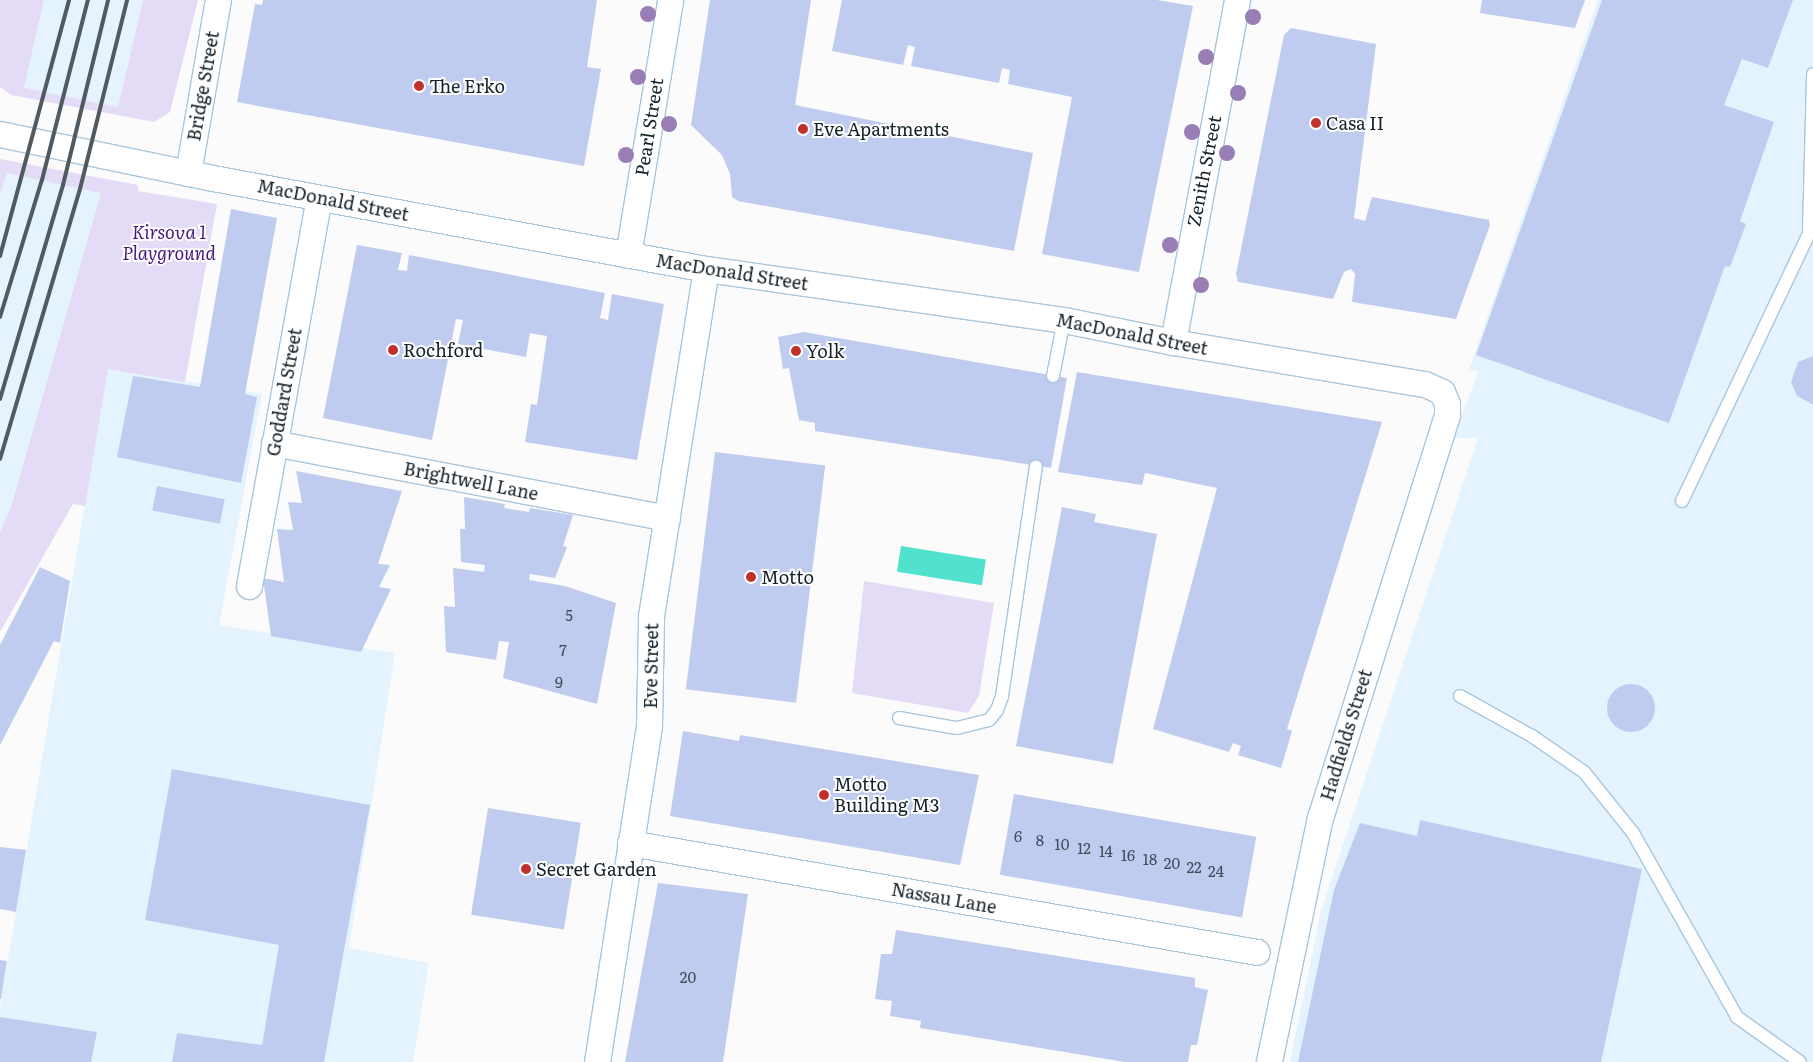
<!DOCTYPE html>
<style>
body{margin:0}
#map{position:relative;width:1813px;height:1062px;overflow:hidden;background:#fbfbfb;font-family:Literata,serif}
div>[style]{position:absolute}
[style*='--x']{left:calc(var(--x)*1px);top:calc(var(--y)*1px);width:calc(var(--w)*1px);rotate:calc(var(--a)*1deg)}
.built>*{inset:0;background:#e4f3fe}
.green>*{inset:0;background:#e4dbf7}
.water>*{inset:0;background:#52e1cc;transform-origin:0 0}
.building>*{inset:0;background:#c0ccef;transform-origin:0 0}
.round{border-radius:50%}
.roads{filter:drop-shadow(1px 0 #a8c6dc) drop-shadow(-1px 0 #a8c6dc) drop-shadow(0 1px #a8c6dc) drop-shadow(0 -1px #a8c6dc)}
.lane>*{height:12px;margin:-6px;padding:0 6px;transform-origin:6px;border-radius:6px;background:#fff}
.street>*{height:25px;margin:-12.5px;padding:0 12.5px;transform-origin:12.5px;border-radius:12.5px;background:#fff}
.rail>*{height:4px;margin:-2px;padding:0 2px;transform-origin:2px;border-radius:2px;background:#515a60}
.trees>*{width:16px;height:16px;margin:-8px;border-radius:50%;background:#987eb5}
.dots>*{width:14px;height:14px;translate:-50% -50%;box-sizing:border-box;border:2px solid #fff;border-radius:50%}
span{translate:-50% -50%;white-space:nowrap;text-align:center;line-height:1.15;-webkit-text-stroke:4px #fff;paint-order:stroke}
.number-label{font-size:15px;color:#404c5b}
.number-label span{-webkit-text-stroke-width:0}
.street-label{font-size:18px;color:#16222a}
.poi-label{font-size:18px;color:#16222a}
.left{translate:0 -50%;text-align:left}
.park-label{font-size:18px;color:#47177b;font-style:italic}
</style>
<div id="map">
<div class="built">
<div style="clip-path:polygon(44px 0,143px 0,118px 107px,24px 88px)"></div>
<div style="clip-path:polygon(1598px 0,1813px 0,1813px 1062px,1290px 1062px,1321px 911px,1478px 438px,1454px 438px,1478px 372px,1469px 370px)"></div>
<div style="clip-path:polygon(6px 173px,101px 192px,11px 507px,0 532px,0 194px)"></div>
<div style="clip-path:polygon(108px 368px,262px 394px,219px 625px,395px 653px,349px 948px,429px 963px,413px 1062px,0 1062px,0 1007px)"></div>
</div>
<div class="green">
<div style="clip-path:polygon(0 0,44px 0,24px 88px,118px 107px,143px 0,198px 0,170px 112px,154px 122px,11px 95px,0 87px)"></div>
<div style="clip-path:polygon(0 159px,138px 185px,138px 191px,217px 204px,185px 382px,108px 369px,85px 506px,73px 504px,0 632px,0 532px,11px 507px,101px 193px,7px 173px,0 194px)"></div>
<div style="clip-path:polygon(864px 581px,994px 603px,979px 696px,968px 713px,852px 693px)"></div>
</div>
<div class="water">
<div style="left:901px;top:546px;width:86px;height:26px;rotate:9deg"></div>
</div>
<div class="building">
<div style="clip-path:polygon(263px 0,597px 0,587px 67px,601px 69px,584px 166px,237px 102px,255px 4px,262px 5px)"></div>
<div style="clip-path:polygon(710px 0,811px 0,795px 105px,1033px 153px,1014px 251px,738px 201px,732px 197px,730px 174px,722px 155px,691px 125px)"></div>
<div style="clip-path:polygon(842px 0,1157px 0,1193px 6px,1139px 272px,1042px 254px,1072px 97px,1008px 84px,1010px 70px,1002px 68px,999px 83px,911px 66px,915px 47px,908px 45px,903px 65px,832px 51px)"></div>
<div style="clip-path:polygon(1482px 0,1585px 0,1575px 28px,1480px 13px)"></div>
<div style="clip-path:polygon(1602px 0,1793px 0,1768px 68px,1742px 59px,1724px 105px,1774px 122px,1740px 221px,1746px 224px,1730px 267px,1725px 266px,1669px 423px,1476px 355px)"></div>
<div style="clip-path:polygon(1291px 28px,1376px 44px,1354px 218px,1365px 221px,1372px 197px,1489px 220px,1490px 225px,1456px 319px,1352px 302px,1355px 274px,1351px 269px,1344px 272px,1333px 299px,1238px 282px,1236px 274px,1284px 35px)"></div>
<div style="clip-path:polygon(231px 209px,277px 218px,245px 394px,257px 397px,241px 483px,117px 457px,133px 376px,200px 387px)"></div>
<div style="clip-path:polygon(357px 245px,402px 253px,398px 270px,407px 271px,409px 255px,605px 293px,600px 318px,608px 320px,612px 294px,664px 304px,637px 460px,525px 442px,531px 404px,537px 405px,547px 336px,530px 333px,526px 357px,458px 344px,463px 320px,456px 319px,432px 440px,323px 418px)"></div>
<div style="clip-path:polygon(804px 332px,1067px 378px,1051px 468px,815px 431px,815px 423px,799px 420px,789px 368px,783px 369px,778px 337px)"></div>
<div style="clip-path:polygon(1813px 356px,1813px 404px,1812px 404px,1797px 396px,1791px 382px,1798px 362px)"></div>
<div style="clip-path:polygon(1077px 372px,1382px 422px,1287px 729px,1292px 731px,1281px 768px,1238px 755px,1241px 746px,1233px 743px,1229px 752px,1153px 729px,1217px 488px,1145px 473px,1142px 485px,1058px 472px)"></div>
<div style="left:715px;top:452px;width:111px;height:239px;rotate:7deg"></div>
<div style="clip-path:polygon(296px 471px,402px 491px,378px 564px,390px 565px,379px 587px,391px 589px,361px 652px,271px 636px,263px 578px,284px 582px,277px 529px,293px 530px,288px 502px,302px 503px)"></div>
<div style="left:157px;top:486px;width:69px;height:25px;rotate:11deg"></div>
<div style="clip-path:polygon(464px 497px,505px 504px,504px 508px,529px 512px,530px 508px,573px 515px,563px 546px,567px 547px,555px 578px,530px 574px,529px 580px,565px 586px,616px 603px,597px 704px,503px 678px,509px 642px,499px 641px,496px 660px,446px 652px,444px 606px,455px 607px,453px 568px,484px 572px,485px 565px,461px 562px,460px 529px,465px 529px)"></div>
<div style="clip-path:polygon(1062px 507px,1096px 514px,1094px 522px,1157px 534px,1113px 764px,1016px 746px)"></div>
<div style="clip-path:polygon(40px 567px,70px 581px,60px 643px,54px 641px,0 745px,0 645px)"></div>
<div class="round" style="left:1607px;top:684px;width:48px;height:48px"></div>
<div style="clip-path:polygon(683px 731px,739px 741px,740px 735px,979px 775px,960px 865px,670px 816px)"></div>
<div style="clip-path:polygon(172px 769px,370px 805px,324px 1062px,172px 1062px,177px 1033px,262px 1045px,279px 945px,145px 920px)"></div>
<div style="left:1014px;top:794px;width:246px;height:82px;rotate:10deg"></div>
<div style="left:488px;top:808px;width:94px;height:108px;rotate:9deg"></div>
<div style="clip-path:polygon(1420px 820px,1642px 869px,1601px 1062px,1298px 1062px,1334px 890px,1360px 823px,1417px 836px)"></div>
<div style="clip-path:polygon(0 847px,26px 850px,16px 912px,0 909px)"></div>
<div style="clip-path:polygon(658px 883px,748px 894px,723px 1062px,625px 1062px)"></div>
<div style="clip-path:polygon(896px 930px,1195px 978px,1195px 987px,1208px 990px,1197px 1045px,1191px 1045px,1188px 1062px,1125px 1062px,920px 1028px,921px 1021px,890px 1016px,892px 1001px,875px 999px,881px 954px,892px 954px)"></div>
<div style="clip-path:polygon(0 960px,7px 961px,1px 999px,0 999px)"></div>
<div style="clip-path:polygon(0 1017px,97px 1032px,91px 1062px,0 1062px)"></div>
</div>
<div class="roads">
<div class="lane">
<div style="--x:1809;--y:230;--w:156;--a:-88.5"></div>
<div style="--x:1053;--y:376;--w:57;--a:-78.9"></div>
<div style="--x:1682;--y:501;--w:306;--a:-64.6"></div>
<div style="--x:1460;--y:696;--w:82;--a:29.1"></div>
<div style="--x:1532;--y:736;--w:63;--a:34.7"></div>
<div style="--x:1584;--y:772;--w:78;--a:51.2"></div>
<div style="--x:1633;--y:833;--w:211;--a:60.5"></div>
<div style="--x:1737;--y:1017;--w:77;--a:35.5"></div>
<div style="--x:899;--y:718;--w:59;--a:9.8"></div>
<div style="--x:957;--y:728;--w:33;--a:-14"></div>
<div style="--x:989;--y:720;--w:13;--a:-51"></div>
<div style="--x:997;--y:710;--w:15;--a:-70"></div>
<div style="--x:1002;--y:696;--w:232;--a:-81.6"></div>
</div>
<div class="street">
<div style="--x:0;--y:134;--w:217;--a:11.7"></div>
<div style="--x:213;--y:178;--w:501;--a:10.46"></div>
<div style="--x:706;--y:269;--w:362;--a:8.1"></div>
<div style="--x:1064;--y:320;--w:111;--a:11.4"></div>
<div style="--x:1173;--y:342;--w:255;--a:9.5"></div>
<div style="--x:1425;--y:384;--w:19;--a:25"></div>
<div style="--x:1442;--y:392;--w:13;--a:67"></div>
<div style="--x:1447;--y:404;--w:11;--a:90"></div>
<div style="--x:1447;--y:415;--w:422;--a:107.5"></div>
<div style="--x:1320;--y:817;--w:250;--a:101.8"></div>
<div style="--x:188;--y:173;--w:176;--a:-80.2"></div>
<div style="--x:628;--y:255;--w:258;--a:-80.6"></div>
<div style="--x:1173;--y:342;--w:348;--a:-79.4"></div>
<div style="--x:274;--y:443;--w:400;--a:10.8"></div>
<div style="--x:249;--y:586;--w:394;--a:-79.8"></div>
<div style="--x:630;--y:843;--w:636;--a:9.86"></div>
<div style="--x:597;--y:1062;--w:341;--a:-81.2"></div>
<div style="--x:649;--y:725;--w:109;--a:-88.9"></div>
<div style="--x:651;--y:616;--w:351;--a:-81"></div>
</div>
</div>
<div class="rail">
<div style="--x:0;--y:256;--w:265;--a:-74.9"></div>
<div style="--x:0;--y:317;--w:143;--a:-73"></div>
<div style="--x:42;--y:180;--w:186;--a:-75.7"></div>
<div style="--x:0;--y:399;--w:223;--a:-73.6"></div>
<div style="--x:63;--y:185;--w:190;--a:-76.3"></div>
<div style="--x:0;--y:459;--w:282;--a:-73.5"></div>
<div style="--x:80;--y:189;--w:195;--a:-76"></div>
</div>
<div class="trees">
<div style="left:648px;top:14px"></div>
<div style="left:1253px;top:17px"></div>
<div style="left:1206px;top:57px"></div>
<div style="left:638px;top:77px"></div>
<div style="left:1238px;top:93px"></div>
<div style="left:669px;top:124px"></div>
<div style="left:1192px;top:132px"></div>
<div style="left:1227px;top:153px"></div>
<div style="left:626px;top:155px"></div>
<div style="left:1170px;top:245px"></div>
<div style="left:1201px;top:285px"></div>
</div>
<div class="dots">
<div style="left:419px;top:86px;background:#bf312a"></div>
<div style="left:1316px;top:123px;background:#bf312a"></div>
<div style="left:803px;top:129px;background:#bf312a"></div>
<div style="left:393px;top:350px;background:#bf312a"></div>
<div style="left:796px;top:351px;background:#bf312a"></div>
<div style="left:751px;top:577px;background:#bf312a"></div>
<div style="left:824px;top:795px;background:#bf312a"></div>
<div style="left:526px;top:869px;background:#bf312a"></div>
</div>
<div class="number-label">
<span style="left:569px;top:615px">5</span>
<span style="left:563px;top:650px">7</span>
<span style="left:559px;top:682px">9</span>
<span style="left:1018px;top:836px">6</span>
<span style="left:1040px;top:840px">8</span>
<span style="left:1062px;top:844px">10</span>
<span style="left:1084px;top:848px">12</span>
<span style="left:1106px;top:851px">14</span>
<span style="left:1128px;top:855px">16</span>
<span style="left:1150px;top:859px">18</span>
<span style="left:1172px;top:863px">20</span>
<span style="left:1194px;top:867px">22</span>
<span style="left:1216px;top:871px">24</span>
<span style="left:688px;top:977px">20</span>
</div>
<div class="street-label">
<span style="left:203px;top:86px;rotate:-80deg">Bridge Street</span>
<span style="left:649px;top:127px;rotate:-81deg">Pearl Street</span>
<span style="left:1204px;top:171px;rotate:-79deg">Zenith Street</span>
<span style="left:333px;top:200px;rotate:11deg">MacDonald Street</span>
<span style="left:732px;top:272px;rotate:9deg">MacDonald Street</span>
<span style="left:1132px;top:334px;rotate:11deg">MacDonald Street</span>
<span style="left:284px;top:392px;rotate:-80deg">Goddard Street</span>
<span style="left:471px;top:481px;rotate:11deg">Brightwell Lane</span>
<span style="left:651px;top:666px;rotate:-89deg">Eve Street</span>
<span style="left:1346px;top:735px;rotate:-73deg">Hadfields Street</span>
<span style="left:944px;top:898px;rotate:10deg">Nassau Lane</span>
</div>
<div class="poi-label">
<span class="left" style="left:429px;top:86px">The Erko</span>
<span class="left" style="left:1326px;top:123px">Casa II</span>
<span class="left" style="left:813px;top:129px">Eve Apartments</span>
<span class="left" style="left:403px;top:350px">Rochford</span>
<span class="left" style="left:806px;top:351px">Yolk</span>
<span class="left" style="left:761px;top:577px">Motto</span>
<span class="left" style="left:834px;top:795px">Motto<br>Building M3</span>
<span class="left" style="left:536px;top:869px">Secret Garden</span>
</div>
<div class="park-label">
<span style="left:169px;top:243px">Kirsova 1<br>Playground</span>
</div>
</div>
